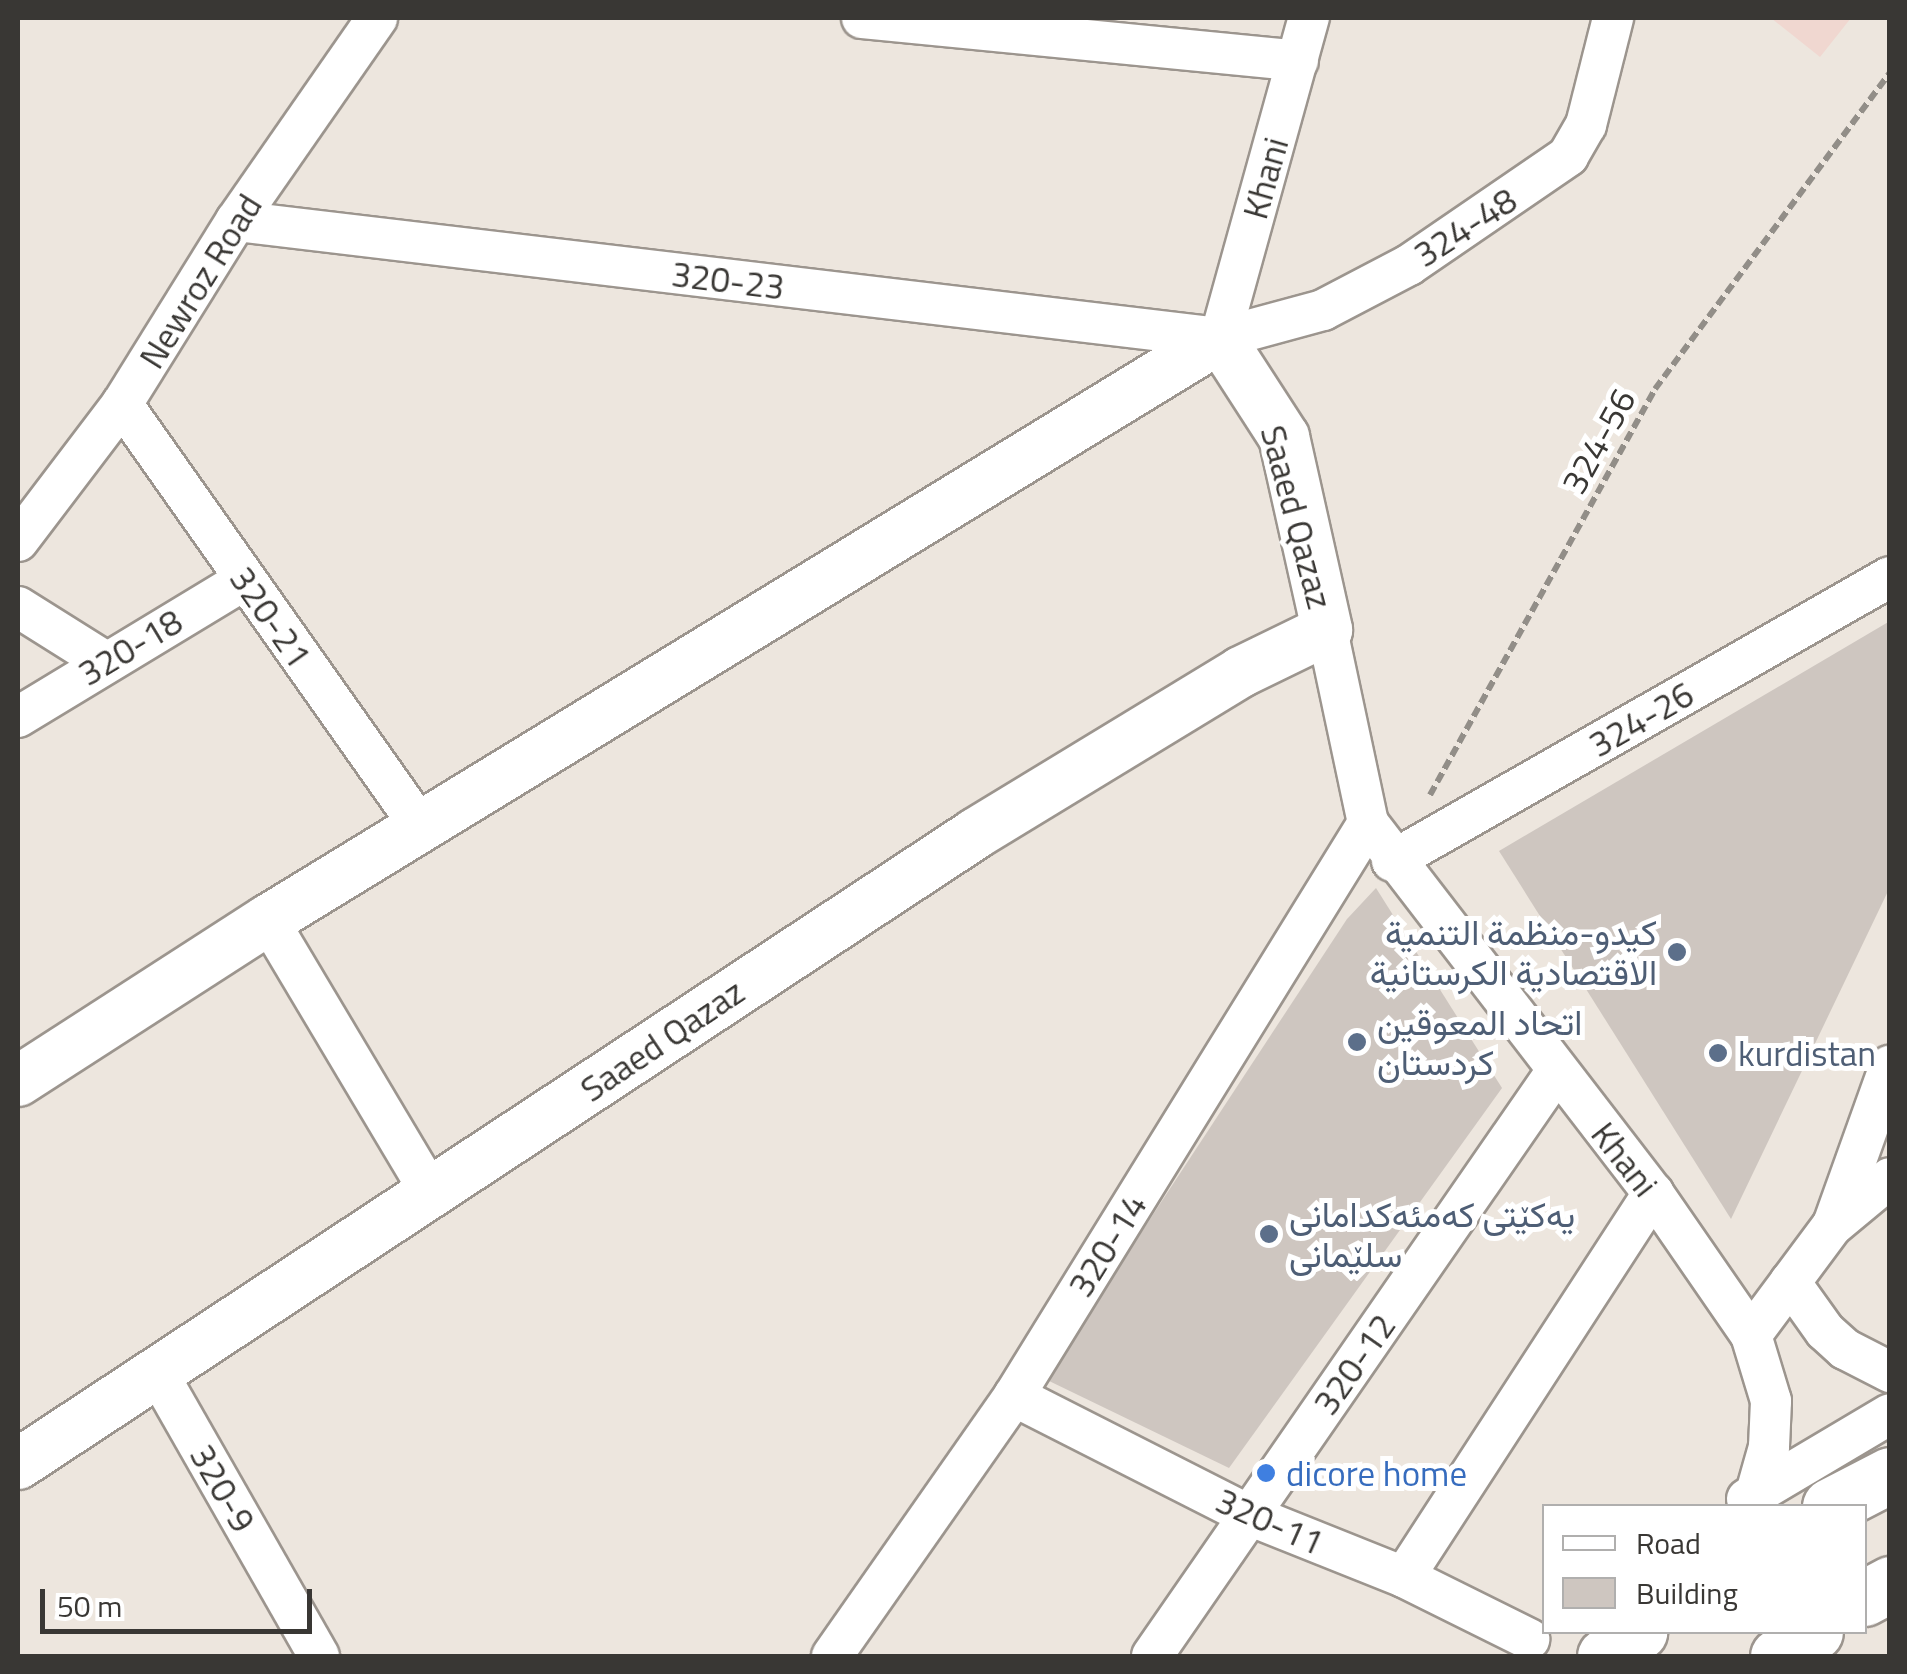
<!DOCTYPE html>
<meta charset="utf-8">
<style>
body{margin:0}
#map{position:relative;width:1907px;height:1674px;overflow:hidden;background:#ede6de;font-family:"Titillium Web",Vazirmatn,sans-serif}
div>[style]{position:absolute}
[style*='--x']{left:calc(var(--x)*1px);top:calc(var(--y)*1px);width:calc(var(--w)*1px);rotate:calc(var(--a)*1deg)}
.commercial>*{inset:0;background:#f0d7d0}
.building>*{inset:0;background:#cec6c0}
.path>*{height:6px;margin-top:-3px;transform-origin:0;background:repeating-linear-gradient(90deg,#928e88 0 10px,transparent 0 15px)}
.roads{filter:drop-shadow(2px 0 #9c958e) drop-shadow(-2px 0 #9c958e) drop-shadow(0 2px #9c958e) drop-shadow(0 -2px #9c958e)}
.minor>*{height:40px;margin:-20px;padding:0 20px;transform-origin:20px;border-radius:20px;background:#fff}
.tertiary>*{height:50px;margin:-25px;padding:0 25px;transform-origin:25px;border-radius:25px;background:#fff}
.trunk>*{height:55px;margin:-27.5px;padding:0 27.5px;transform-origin:27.5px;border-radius:27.5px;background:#fff}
.dots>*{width:28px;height:28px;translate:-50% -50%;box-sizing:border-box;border:5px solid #fff;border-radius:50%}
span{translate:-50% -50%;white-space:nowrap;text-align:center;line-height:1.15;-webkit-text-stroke:10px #fff;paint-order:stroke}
.street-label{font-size:35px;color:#393734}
.service-label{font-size:35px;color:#4e5e75}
.right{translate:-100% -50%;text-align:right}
.left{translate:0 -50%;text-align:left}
.shop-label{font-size:35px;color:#366cbe}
.frame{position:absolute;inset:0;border:20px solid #393734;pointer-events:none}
.legend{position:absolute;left:1542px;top:1504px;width:325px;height:130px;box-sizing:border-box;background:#fff;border:2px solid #b0afae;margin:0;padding:12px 18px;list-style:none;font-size:30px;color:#393734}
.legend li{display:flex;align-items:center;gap:20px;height:50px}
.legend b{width:50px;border:2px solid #b0afae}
.scale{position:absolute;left:40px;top:1589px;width:272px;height:45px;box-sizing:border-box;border:5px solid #393734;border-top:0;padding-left:12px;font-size:30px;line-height:35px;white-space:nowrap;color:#393734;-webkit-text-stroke:8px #fff;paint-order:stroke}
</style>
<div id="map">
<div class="commercial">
<div style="clip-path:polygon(1771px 18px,1851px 18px,1820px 57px)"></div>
</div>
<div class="building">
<div style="clip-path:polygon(1890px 621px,1890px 887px,1731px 1219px,1499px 851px)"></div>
<div style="clip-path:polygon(1376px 888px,1502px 1088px,1229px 1468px,1045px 1379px,1347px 919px)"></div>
</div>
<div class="path">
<div style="--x:1430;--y:795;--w:464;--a:-61"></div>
<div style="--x:1655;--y:389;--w:395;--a:-53.4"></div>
</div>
<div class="roads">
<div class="minor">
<div style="--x:862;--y:18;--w:438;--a:5.6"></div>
<div style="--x:236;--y:221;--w:991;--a:6.78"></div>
<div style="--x:1220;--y:338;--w:107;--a:-15.2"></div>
<div style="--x:1323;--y:310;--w:97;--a:-27.6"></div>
<div style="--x:1409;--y:265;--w:193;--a:-34.4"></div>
<div style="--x:1568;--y:156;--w:36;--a:-60"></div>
<div style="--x:1586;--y:125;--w:110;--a:-75.8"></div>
<div style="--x:1220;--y:338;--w:332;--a:-74.5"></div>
<div style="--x:122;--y:404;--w:520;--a:54.78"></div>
<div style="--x:18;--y:541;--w:172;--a:-52.8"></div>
<div style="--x:122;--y:404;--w:216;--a:-58.1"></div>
<div style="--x:236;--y:221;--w:247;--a:-55.2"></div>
<div style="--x:18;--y:607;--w:102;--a:32.1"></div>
<div style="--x:1327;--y:630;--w:197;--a:78"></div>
<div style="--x:1368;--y:823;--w:467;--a:52.4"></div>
<div style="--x:1653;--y:1193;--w:173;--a:55.4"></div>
<div style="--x:1751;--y:1335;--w:69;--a:73.1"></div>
<div style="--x:1771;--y:1401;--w:46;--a:92.5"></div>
<div style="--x:1769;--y:1447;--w:48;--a:105.8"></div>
<div style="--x:18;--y:717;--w:264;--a:-31.2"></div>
<div style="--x:1392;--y:861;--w:573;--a:-29.7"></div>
<div style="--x:268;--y:920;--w:318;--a:59.2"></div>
<div style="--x:1834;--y:1222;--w:166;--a:-70.3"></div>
<div style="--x:1790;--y:1282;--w:60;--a:54.5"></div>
<div style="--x:1825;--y:1331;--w:27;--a:42"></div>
<div style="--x:1845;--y:1349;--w:51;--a:27.1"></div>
<div style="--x:1751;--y:1335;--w:136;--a:-53.4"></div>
<div style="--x:1832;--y:1226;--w:75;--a:-39.6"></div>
<div style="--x:157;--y:1372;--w:327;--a:60.3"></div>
<div style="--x:1014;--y:1396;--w:263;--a:26.9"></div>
<div style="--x:1249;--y:1515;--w:167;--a:21.8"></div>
<div style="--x:1404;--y:1577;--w:140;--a:26.4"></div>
<div style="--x:1747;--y:1499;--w:166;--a:-30.7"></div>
<div style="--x:1404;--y:1577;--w:458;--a:-57"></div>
<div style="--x:832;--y:1656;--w:317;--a:-55"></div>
<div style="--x:1014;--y:1396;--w:674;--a:-58.29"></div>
<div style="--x:1152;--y:1656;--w:710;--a:-55.33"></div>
</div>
<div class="tertiary">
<div style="--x:18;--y:1081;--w:297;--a:-32.8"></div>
<div style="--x:268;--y:920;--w:1116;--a:-31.44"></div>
<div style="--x:1220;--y:338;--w:118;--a:57.1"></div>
<div style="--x:1284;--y:437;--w:198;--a:77.4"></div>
<div style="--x:1327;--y:630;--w:96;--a:154"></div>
<div style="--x:1241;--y:672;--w:311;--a:148.7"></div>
<div style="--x:975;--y:834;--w:1146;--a:146.64"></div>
</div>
<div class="trunk">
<div style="--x:1830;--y:1506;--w:68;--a:-27.3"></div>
<div style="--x:1864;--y:1598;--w:30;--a:-28"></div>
<div style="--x:1605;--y:1656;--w:42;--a:-35.2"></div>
<div style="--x:1778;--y:1656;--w:44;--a:-33"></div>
</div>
</div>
<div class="dots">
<div style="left:1677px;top:952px;background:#5c6f8a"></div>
<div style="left:1357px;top:1042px;background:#5c6f8a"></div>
<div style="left:1718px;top:1053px;background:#5c6f8a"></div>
<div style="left:1269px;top:1234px;background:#5c6f8a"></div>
<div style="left:1266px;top:1473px;background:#3f7fe0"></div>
</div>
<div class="street-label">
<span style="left:1265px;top:178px;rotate:-74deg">Khani</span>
<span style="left:1465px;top:227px;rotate:-33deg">324-48</span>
<span style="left:728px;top:280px;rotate:7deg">320-23</span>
<span style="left:200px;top:281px;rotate:-58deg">Newroz Road</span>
<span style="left:1598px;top:441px;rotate:-61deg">324-56</span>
<span style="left:1297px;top:517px;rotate:75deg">Saaed Qazaz</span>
<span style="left:271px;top:617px;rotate:55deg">320-21</span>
<span style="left:130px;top:647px;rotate:-31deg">320-18</span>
<span style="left:1641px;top:719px;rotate:-30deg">324-26</span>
<span style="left:662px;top:1040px;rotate:-34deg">Saaed Qazaz</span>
<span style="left:1625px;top:1159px;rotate:52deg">Khani</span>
<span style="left:1107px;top:1245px;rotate:-58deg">320-14</span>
<span style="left:1354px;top:1364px;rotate:-55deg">320-12</span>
<span style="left:223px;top:1488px;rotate:60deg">320-9</span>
<span style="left:1270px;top:1521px;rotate:24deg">320-11</span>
</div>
<div class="service-label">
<span class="right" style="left:1657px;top:952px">کیدو-منظمة التنمية<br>الاقتصادية الكرستانية</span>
<span class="left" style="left:1377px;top:1042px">اتحاد المعوقین<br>کردستان</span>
<span class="left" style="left:1738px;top:1053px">kurdistan</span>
<span class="left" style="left:1289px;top:1234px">یەکێتی کەمئەکدامانی<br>سلێمانی</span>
</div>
<div class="shop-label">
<span class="left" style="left:1286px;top:1473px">dicore home</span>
</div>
<div class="frame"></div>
<ul class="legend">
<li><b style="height:12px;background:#fff"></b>Road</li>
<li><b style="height:28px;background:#cec6c0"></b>Building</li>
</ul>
<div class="scale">50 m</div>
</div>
